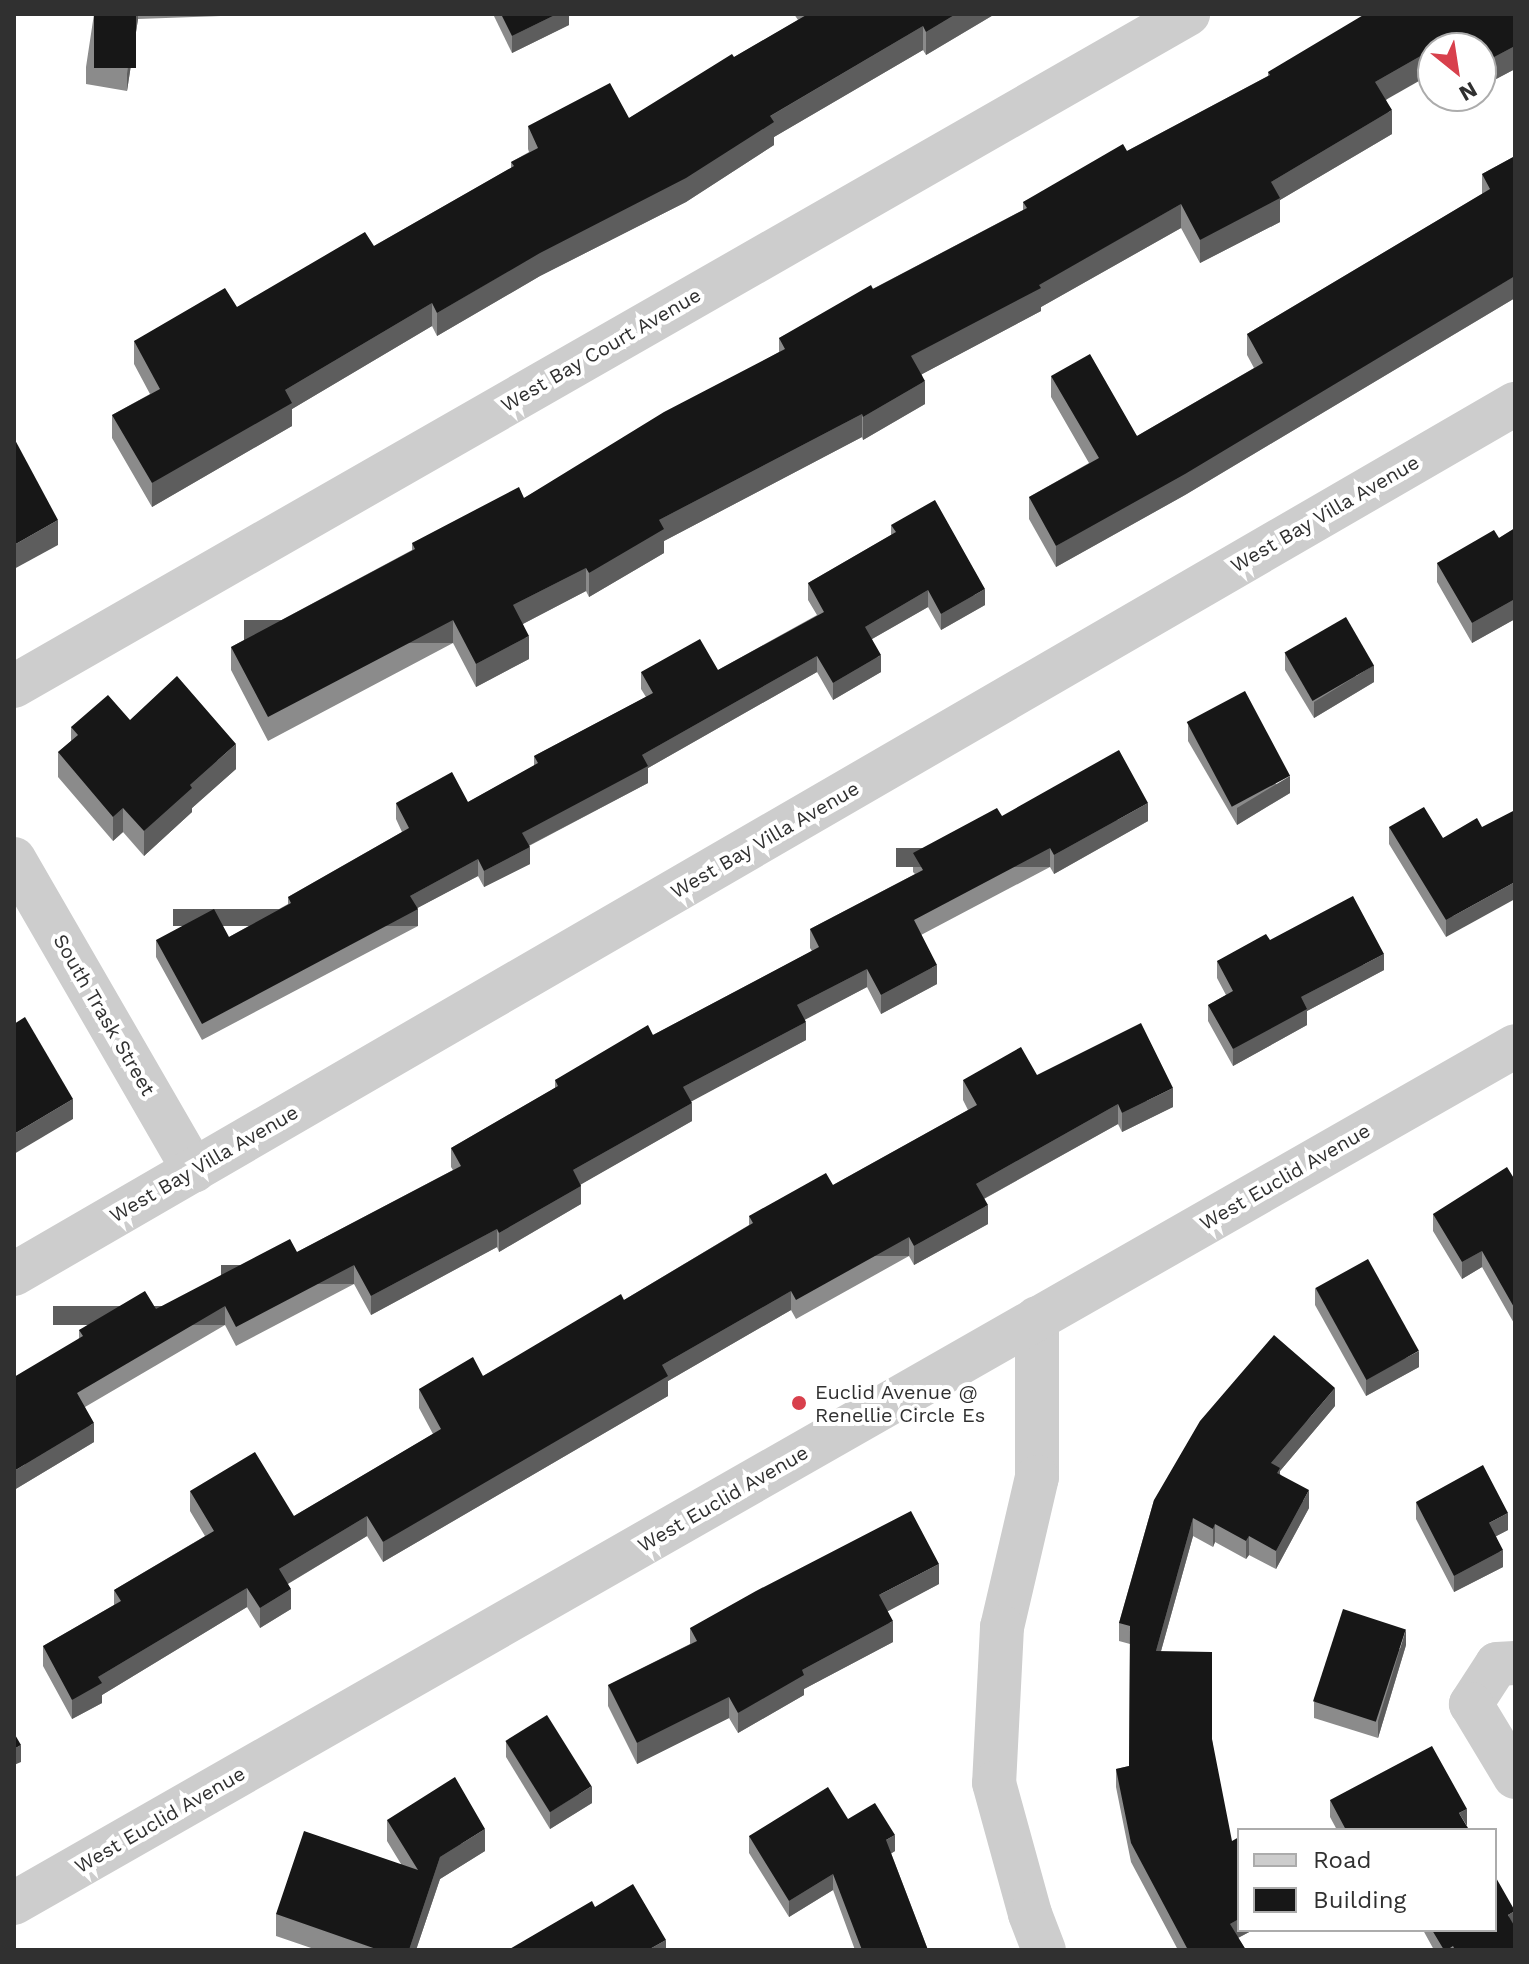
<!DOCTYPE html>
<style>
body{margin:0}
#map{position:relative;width:1529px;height:1964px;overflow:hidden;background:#fff;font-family:"Work Sans",sans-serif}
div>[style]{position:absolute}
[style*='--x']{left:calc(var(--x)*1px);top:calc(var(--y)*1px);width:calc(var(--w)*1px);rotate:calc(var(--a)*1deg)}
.minor>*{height:44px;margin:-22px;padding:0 22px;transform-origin:22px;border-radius:22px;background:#cdcdcd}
.tertiary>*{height:44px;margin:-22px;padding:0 22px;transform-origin:22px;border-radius:22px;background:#cdcdcd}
.wall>*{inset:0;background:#8b8b8b}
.shaded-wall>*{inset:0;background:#5d5d5d;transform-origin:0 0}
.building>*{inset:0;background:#171717;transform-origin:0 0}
.dots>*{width:22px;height:22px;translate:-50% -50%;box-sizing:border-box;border:4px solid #fff;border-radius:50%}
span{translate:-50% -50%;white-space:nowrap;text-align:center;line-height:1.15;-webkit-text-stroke:8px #fff;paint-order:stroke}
.street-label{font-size:20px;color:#303030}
.poi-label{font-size:20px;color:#303030}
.left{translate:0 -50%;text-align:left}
.frame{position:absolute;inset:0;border:16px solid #303030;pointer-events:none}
.legend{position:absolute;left:1237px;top:1828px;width:260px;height:104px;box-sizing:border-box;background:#fff;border:2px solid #acacac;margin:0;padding:10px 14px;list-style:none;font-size:24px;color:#303030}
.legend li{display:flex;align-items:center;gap:16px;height:40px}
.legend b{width:40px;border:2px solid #acacac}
.north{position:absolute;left:1417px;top:32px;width:80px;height:80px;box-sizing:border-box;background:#fff;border:2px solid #acacac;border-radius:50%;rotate:150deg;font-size:22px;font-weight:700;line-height:32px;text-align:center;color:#303030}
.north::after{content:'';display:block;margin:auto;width:28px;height:36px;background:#d8404c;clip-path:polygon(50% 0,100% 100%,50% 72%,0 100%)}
</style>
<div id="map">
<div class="minor">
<div style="--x:14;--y:686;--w:1353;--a:-29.79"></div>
<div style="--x:14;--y:859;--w:360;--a:60"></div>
<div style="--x:14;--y:1274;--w:1735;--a:-30.1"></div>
<div style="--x:1037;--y:1318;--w:159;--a:90"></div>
<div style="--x:1037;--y:1477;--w:154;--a:103.1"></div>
<div style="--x:1002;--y:1627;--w:156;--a:92.9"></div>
<div style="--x:994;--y:1783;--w:136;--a:74.6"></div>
<div style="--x:1030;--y:1914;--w:39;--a:69"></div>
<div style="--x:1515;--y:1663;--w:18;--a:177"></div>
<div style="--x:1497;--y:1664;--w:48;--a:123"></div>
<div style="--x:1471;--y:1704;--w:85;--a:58.9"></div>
</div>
<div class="tertiary">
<div style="--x:14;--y:1903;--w:1728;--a:-29.72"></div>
</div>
<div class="wall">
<div style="clip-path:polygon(94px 14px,249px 14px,249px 15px,138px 19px,127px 91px,86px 84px,86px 67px)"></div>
<div style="clip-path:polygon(493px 14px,569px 14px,569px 25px,512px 53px)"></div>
<div style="clip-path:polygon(794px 14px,995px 14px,926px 55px,923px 50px,774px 137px,774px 145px,686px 202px,540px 276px,437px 336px,432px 326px,292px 409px,292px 426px,152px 507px,112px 438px,112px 415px,150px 394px,134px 364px,134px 341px,237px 307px,374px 246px,511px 168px,511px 162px,529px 152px,528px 149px,528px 126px,629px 118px,798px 20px)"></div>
<div style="clip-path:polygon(1515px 14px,1515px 69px,1481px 87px,1481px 48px,1433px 48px,1386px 100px,1392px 134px,1280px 200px,1280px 222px,1200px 263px,1181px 228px,1041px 307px,1041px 311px,922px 374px,925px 404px,863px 440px,862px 437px,664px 541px,664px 553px,589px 597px,586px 591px,523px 624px,529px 659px,476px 687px,453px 643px,268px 741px,231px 670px,231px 647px,412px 550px,412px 543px,524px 498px,779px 352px,779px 338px,1023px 210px,1023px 202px,1127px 151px,1268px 76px,1268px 72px)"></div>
<div style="clip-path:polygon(1515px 156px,1515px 298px,1185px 495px,1056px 567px,1029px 519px,1029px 497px,1089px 463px,1051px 397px,1051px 376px,1137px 436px,1254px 368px,1247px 355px,1247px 334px,1482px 194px,1482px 174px)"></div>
<div style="clip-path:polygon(891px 525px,985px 605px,941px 630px,928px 607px,872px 639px,881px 672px,833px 700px,817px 672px,648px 768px,648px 783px,529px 846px,530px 864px,484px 887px,478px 876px,417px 908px,418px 926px,202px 1040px,156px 957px,156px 940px,229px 937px,288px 904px,288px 897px,402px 832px,396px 819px,396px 803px,468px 802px,534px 766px,534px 756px,646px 697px,641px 689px,641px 672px,718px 670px,817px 615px,808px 600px,808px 583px,891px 535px)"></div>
<div style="clip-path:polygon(1515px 528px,1515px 619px,1472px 643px,1437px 582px,1437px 563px,1499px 538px)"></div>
<div style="clip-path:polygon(1285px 654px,1374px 682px,1314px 718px,1285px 670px)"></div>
<div style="clip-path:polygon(130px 720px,236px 769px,192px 808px,192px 812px,144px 856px,123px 832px,113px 841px,58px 777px,58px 752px,71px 741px,71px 727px)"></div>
<div style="clip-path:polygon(1188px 725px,1290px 793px,1237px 825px,1188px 741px)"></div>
<div style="clip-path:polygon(1002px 816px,1148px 821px,1054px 874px,1050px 867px,921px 935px,937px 984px,881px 1014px,867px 987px,805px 1019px,806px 1040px,691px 1101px,692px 1121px,581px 1184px,581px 1204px,499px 1252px,497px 1247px,371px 1315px,354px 1284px,236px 1346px,225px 1325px,85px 1407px,94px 1442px,14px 1490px,79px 1338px,79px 1330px,156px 1309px,297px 1252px,453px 1170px,451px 1167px,451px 1148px,555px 1088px,555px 1080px,653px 1035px,812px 951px,810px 948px,810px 929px,915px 874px,913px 872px,913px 853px)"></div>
<div style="clip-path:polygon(1389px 827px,1443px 838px,1482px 827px,1446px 937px,1389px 844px)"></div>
<div style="clip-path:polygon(1270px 940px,1384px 970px,1307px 1011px,1307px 1025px,1233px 1066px,1208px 1021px,1208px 1005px,1226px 995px,1217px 978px,1217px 961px)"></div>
<div style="clip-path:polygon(1037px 1075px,1173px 1107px,1122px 1132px,1118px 1124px,984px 1199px,988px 1224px,914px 1265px,909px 1256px,796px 1319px,791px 1310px,668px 1381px,668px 1396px,383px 1562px,367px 1536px,288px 1584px,291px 1609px,260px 1628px,247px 1607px,102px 1695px,102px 1703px,72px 1719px,43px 1666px,43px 1646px,114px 1605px,114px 1590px,205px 1536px,190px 1511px,190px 1491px,294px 1516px,433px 1434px,419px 1408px,419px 1389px,483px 1376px,624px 1300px,749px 1225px,749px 1216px,833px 1185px,968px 1110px,963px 1100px,963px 1080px)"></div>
<div style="clip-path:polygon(1515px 1180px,1515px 1325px,1482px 1267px,1462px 1279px,1433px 1231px,1433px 1214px)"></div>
<div style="clip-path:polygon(1315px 1288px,1419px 1367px,1366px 1396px,1315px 1305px)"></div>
<div style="clip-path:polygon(1335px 1406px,1280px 1471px,1280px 1474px,1309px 1508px,1276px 1569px,1249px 1555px,1246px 1559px,1215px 1542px,1213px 1547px,1193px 1536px,1161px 1651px,1212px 1740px,1239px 1930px,1253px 1930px,1238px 1938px,1246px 1950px,1178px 1950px,1131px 1862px,1116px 1787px,1116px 1769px,1129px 1766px,1130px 1644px,1119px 1641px,1119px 1623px,1154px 1500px)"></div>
<div style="clip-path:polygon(1416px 1502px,1508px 1530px,1496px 1536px,1503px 1567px,1454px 1592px,1416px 1519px)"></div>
<div style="clip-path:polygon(939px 1584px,887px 1611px,893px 1642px,804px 1689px,804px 1695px,738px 1733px,729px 1718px,637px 1764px,608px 1706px,608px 1685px,690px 1644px,690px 1628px)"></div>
<div style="clip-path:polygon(1406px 1645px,1378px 1738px,1314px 1718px,1314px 1702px)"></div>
<div style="clip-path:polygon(506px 1741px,592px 1803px,550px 1829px,506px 1757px)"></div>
<div style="clip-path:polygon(1330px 1800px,1467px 1826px,1469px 1830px,1337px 1830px,1330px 1817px)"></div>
<div style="clip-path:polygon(848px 1819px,895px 1851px,891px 1853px,928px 1950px,855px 1950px,833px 1890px,789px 1917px,749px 1853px,749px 1836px)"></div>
<div style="clip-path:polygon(387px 1820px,485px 1851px,440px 1879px,416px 1950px,317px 1950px,276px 1936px,276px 1914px,401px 1864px,387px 1841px)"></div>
<div style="clip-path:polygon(1515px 1911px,1515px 1950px,1434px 1950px,1423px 1930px,1495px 1930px)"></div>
</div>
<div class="shaded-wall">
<div style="clip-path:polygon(136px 14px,138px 14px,138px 19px,127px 91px,127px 74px)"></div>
<div style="clip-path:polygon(557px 14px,569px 14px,569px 25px,512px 53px,512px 36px)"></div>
<div style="clip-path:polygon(956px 14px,995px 14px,926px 55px,926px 32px)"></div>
<div style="clip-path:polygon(923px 26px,923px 50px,774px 137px,774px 145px,686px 202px,540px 276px,437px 336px,437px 313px)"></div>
<div style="clip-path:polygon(1454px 37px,1454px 48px,1435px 48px)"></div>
<div style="clip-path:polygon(1515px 46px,1515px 69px,1481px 87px,1481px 64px)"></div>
<div style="clip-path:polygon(1433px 49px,1433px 73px,1375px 106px,1375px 82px)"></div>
<div style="clip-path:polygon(1392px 110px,1392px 134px,1280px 200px,1280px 222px,1200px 263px,1200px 240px,1271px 182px)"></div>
<div style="clip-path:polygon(1181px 204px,1181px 228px,1041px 307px,1041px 311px,911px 380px,911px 356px)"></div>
<div style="clip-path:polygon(1515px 276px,1515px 298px,1185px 495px,1056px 567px,1056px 546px)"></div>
<div style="clip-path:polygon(432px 303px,432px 326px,292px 409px,292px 426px,152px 507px,152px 483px,285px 390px)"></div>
<div style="clip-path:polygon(925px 381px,925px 404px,863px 440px,863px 417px)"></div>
<div style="clip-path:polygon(862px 414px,862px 437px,664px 541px,664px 553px,589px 597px,589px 573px,659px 520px)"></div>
<div style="clip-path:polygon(58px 520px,58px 545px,14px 569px,14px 545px)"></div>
<div style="clip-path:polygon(586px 568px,586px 591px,513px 629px,513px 605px)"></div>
<div style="clip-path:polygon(985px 589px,985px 605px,941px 630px,941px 614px)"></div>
<div style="clip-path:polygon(928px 590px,928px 607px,865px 643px,865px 627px)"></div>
<div style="clip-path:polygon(1515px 599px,1515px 619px,1472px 643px,1472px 623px)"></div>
<div style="left:453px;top:620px;width:23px;height:209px;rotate:90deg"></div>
<div style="clip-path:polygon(529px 636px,529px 659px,476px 687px,476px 664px)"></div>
<div style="clip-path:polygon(881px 655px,881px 672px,833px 700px,833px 683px)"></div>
<div style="clip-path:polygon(817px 656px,817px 672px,648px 768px,648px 783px,522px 849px,522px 833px,642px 755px)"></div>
<div style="clip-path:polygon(1374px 665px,1374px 682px,1314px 718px,1314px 702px)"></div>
<div style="clip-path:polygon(236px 744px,236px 769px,192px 808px,192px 812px,144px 856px,144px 831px,190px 785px)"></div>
<div style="clip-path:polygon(1290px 776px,1290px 793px,1237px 825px,1237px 808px)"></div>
<div style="clip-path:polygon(1148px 803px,1148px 821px,1054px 874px,1054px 855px)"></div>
<div style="clip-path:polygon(123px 808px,123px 832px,113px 841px,113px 817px)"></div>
<div style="clip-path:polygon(530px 847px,530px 864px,484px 887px,484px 871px)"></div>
<div style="left:1050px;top:848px;width:19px;height:154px;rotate:90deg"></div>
<div style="clip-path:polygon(478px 859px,478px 876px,410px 912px,410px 896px)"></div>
<div style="clip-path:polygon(1515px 882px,1515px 899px,1446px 937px,1446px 920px)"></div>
<div style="left:418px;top:909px;width:17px;height:245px;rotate:90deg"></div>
<div style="clip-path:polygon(1384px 954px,1384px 970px,1307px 1011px,1307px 1025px,1233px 1066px,1233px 1049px,1301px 997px)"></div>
<div style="clip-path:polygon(937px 965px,937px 984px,881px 1014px,881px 995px)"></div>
<div style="clip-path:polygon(867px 969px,867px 987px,797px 1024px,797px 1005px)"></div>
<div style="clip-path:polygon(806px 1022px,806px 1040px,683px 1106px,683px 1087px)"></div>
<div style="clip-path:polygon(1173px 1088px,1173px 1107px,1122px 1132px,1122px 1113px)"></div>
<div style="clip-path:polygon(73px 1099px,73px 1119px,14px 1154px,14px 1134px)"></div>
<div style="clip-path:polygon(692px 1103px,692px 1121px,573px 1189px,573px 1170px)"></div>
<div style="clip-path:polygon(1118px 1104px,1118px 1124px,976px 1203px,976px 1184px)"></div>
<div style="clip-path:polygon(581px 1186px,581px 1204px,499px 1252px,499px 1233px)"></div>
<div style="clip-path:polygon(988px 1205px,988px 1224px,914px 1265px,914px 1246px)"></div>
<div style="clip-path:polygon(497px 1229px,497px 1247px,371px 1315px,371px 1296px)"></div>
<div style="left:909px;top:1237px;width:19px;height:129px;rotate:90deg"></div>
<div style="clip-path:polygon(1482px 1251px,1482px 1267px,1462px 1279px,1462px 1262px)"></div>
<div style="left:354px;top:1265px;width:19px;height:133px;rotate:90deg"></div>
<div style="clip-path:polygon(791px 1291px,791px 1310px,668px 1381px,668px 1396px,383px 1562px,383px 1542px,662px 1365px)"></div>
<div style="left:225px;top:1306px;width:19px;height:172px;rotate:90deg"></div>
<div style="clip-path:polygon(1419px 1351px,1419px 1367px,1366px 1396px,1366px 1379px)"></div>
<div style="clip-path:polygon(1335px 1388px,1335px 1406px,1280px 1471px,1280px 1486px,1271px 1463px)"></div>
<div style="clip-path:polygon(94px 1423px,94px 1442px,14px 1490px,14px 1471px)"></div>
<div style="clip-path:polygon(1309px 1490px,1309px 1508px,1276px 1569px,1276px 1551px)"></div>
<div style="clip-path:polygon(1508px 1513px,1508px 1530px,1489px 1540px,1489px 1523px)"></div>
<div style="clip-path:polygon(367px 1516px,367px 1536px,279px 1589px,279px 1569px)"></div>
<div style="clip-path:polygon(1193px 1518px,1193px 1536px,1156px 1669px,1156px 1651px)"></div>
<div style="clip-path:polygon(1215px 1524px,1215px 1542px,1213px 1547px,1213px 1529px)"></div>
<div style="clip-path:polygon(1249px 1536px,1249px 1555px,1246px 1559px,1246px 1541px)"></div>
<div style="clip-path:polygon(1503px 1550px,1503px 1567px,1454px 1592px,1454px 1576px)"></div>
<div style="clip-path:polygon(939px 1564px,939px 1584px,879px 1616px,879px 1595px)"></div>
<div style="clip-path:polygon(247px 1588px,247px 1607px,102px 1695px,102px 1703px,72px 1719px,72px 1700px,98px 1677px)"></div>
<div style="clip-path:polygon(291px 1589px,291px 1609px,260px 1628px,260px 1608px)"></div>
<div style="clip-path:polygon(893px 1621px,893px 1642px,804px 1689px,804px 1695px,738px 1733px,738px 1713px,802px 1670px)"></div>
<div style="clip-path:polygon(1406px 1629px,1406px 1645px,1378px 1738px,1378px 1721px)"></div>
<div style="clip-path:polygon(729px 1697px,729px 1718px,637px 1764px,637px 1743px)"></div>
<div style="clip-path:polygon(21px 1745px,21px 1762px,14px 1765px,14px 1749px)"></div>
<div style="clip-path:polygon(592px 1786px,592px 1803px,550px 1829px,550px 1812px)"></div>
<div style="clip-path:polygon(1467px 1809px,1467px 1826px,1459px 1813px)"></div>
<div style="clip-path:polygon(485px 1829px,485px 1851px,440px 1879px,416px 1950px,409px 1950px,440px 1857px)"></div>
<div style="clip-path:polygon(895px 1835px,895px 1851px,886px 1857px,886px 1840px)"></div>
<div style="clip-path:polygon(833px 1874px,833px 1890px,789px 1917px,789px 1901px)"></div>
<div style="clip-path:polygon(1515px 1911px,1515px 1928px,1508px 1915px)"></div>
<div style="clip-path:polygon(1239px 1919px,1239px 1930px,1253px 1930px,1230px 1942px,1230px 1924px)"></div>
<div style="clip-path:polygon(666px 1940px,666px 1950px,648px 1950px)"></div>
</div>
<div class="building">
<div style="left:94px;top:14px;width:42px;height:54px"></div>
<div style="clip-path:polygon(501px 14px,557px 14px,512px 36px)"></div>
<div style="clip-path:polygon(808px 14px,956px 14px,926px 32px,923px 26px,770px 116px,774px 122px,686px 178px,540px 253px,437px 313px,432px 303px,285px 390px,292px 403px,152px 483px,112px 415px,160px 389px,134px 341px,225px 288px,237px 307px,365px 232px,374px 246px,514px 166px,511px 162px,538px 148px,528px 126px,610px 83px,629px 118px,732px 54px,734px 57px)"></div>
<div style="clip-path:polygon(1365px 14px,1515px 14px,1515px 46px,1481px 64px,1481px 48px,1460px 48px,1454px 37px,1375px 82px,1392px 110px,1271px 182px,1280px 198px,1200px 240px,1181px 204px,1039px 285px,1041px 288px,911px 356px,925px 381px,863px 417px,862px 414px,659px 520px,664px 529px,589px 573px,586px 568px,513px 605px,529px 636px,476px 664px,453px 620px,268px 717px,231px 647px,415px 549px,412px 543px,519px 487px,524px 498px,664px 412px,785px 349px,779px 338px,871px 285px,873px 289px,1027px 208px,1023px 202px,1123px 144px,1127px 151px,1270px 75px,1268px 72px)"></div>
<div style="clip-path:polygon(1515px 156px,1515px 276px,1185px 474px,1056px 546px,1029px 497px,1099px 458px,1051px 376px,1090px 354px,1137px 436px,1263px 363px,1247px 334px,1490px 189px,1482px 174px)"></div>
<div style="clip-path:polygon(14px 438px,58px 520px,14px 545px)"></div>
<div style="clip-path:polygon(935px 500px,985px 589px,941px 614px,928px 590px,865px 627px,881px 655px,833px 683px,817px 656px,642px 755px,648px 766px,522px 833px,530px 847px,484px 871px,478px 859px,410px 896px,418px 909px,202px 1024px,156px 940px,214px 909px,229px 937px,291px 903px,288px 897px,409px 828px,396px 803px,452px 772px,468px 802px,538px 763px,534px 756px,653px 693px,641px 672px,700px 639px,718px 670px,824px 612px,808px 583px,896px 532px,891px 525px)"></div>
<div style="clip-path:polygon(1515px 528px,1515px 599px,1472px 623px,1437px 563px,1494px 530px,1499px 538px)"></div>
<div style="left:1346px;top:617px;width:56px;height:71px;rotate:60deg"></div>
<div style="clip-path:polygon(177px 676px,236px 744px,190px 785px,192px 788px,144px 831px,123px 808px,113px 817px,58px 752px,78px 735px,71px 727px,108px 695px,130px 720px)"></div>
<div style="left:1245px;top:691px;width:96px;height:66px;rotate:62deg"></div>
<div style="clip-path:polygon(1119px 750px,1148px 803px,1054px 855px,1050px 848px,914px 920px,937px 965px,881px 995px,867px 969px,797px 1005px,806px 1022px,683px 1087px,692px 1103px,573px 1170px,581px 1186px,499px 1233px,497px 1229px,371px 1296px,354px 1265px,236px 1327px,225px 1306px,77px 1393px,94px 1423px,14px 1471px,14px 1377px,83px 1336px,79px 1330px,145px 1291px,156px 1309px,290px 1239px,297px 1252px,461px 1166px,451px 1148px,558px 1086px,555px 1080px,648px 1025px,653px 1035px,819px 947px,810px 929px,923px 870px,913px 853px,997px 808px,1002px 816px)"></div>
<div style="clip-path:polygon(1424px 807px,1443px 838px,1477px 818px,1482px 827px,1515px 810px,1515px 882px,1446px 920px,1389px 827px)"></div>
<div style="clip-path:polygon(1353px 896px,1384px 954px,1301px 997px,1307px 1009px,1233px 1049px,1208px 1005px,1233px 991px,1217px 961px,1266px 934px,1270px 940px)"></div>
<div style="clip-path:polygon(25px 1017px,73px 1099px,14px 1134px,14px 1024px)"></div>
<div style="clip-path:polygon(1141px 1023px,1173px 1088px,1122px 1113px,1118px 1104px,976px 1184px,988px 1205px,914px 1246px,909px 1237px,796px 1300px,791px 1291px,662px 1365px,668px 1376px,383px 1542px,367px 1516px,279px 1569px,291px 1589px,260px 1608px,247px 1588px,98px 1677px,102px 1683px,72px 1700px,43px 1646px,121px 1601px,114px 1590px,214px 1531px,190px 1491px,255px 1452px,294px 1516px,441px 1429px,419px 1389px,473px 1357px,483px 1376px,621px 1294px,624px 1300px,753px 1223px,749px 1216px,826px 1173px,833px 1185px,977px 1105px,963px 1080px,1021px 1047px,1037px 1075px)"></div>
<div style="clip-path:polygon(1507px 1167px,1515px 1180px,1515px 1309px,1482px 1251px,1462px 1262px,1433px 1214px)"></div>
<div style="left:1368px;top:1259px;width:105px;height:60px;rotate:61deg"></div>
<div style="clip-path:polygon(1274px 1335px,1335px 1388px,1271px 1463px,1280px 1468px,1277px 1473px,1309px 1490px,1276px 1551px,1249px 1536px,1246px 1541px,1215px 1524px,1213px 1529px,1193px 1518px,1156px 1651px,1212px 1652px,1212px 1739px,1232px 1841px,1239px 1837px,1239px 1919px,1230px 1924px,1246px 1950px,1188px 1950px,1131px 1843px,1116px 1769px,1129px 1766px,1130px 1626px,1119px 1623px,1154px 1500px,1200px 1421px)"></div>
<div style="clip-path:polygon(1483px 1465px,1508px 1513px,1489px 1523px,1503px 1550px,1454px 1576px,1416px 1502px)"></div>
<div style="clip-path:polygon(911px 1511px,939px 1564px,879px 1595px,893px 1621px,802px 1670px,804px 1675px,738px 1713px,729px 1697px,637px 1743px,608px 1685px,697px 1641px,690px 1628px,756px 1591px)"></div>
<div style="left:1343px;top:1609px;width:66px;height:97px;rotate:18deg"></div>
<div style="left:547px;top:1715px;width:84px;height:49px;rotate:58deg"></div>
<div style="clip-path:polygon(14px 1733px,21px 1745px,14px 1749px)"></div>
<div style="clip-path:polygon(1432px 1746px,1467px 1809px,1459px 1813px,1469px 1830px,1346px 1830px,1330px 1800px)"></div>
<div style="clip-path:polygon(455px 1777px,485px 1829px,440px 1857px,409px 1950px,379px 1950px,276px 1914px,304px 1831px,418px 1870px,387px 1820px)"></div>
<div style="clip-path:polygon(828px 1787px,848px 1819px,875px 1803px,895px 1835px,886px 1840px,928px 1950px,862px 1950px,833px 1874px,789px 1901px,749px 1836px)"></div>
<div style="clip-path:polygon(1495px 1876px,1515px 1911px,1508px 1915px,1515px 1927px,1515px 1950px,1455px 1950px,1453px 1946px,1447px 1950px,1444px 1950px,1432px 1930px,1495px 1930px)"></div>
<div style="clip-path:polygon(633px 1884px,666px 1940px,648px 1950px,508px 1950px,592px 1901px,595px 1907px)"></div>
</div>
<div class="dots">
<div style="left:799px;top:1403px;background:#d8404c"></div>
</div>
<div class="street-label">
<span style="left:601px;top:350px;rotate:-30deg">West Bay Court Avenue</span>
<span style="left:1325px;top:514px;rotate:-30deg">West Bay Villa Avenue</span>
<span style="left:765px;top:840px;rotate:-30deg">West Bay Villa Avenue</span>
<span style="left:104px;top:1015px;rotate:60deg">South Trask Street</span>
<span style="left:204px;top:1164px;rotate:-30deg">West Bay Villa Avenue</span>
<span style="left:1285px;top:1177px;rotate:-30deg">West Euclid Avenue</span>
<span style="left:723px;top:1499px;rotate:-30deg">West Euclid Avenue</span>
<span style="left:160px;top:1820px;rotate:-30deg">West Euclid Avenue</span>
</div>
<div class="poi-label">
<span class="left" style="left:815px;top:1404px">Euclid Avenue @<br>Renellie Circle Es</span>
</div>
<div class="frame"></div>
<ul class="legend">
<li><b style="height:10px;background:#cdcdcd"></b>Road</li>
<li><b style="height:22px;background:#171717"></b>Building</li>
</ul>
<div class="north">N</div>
</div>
